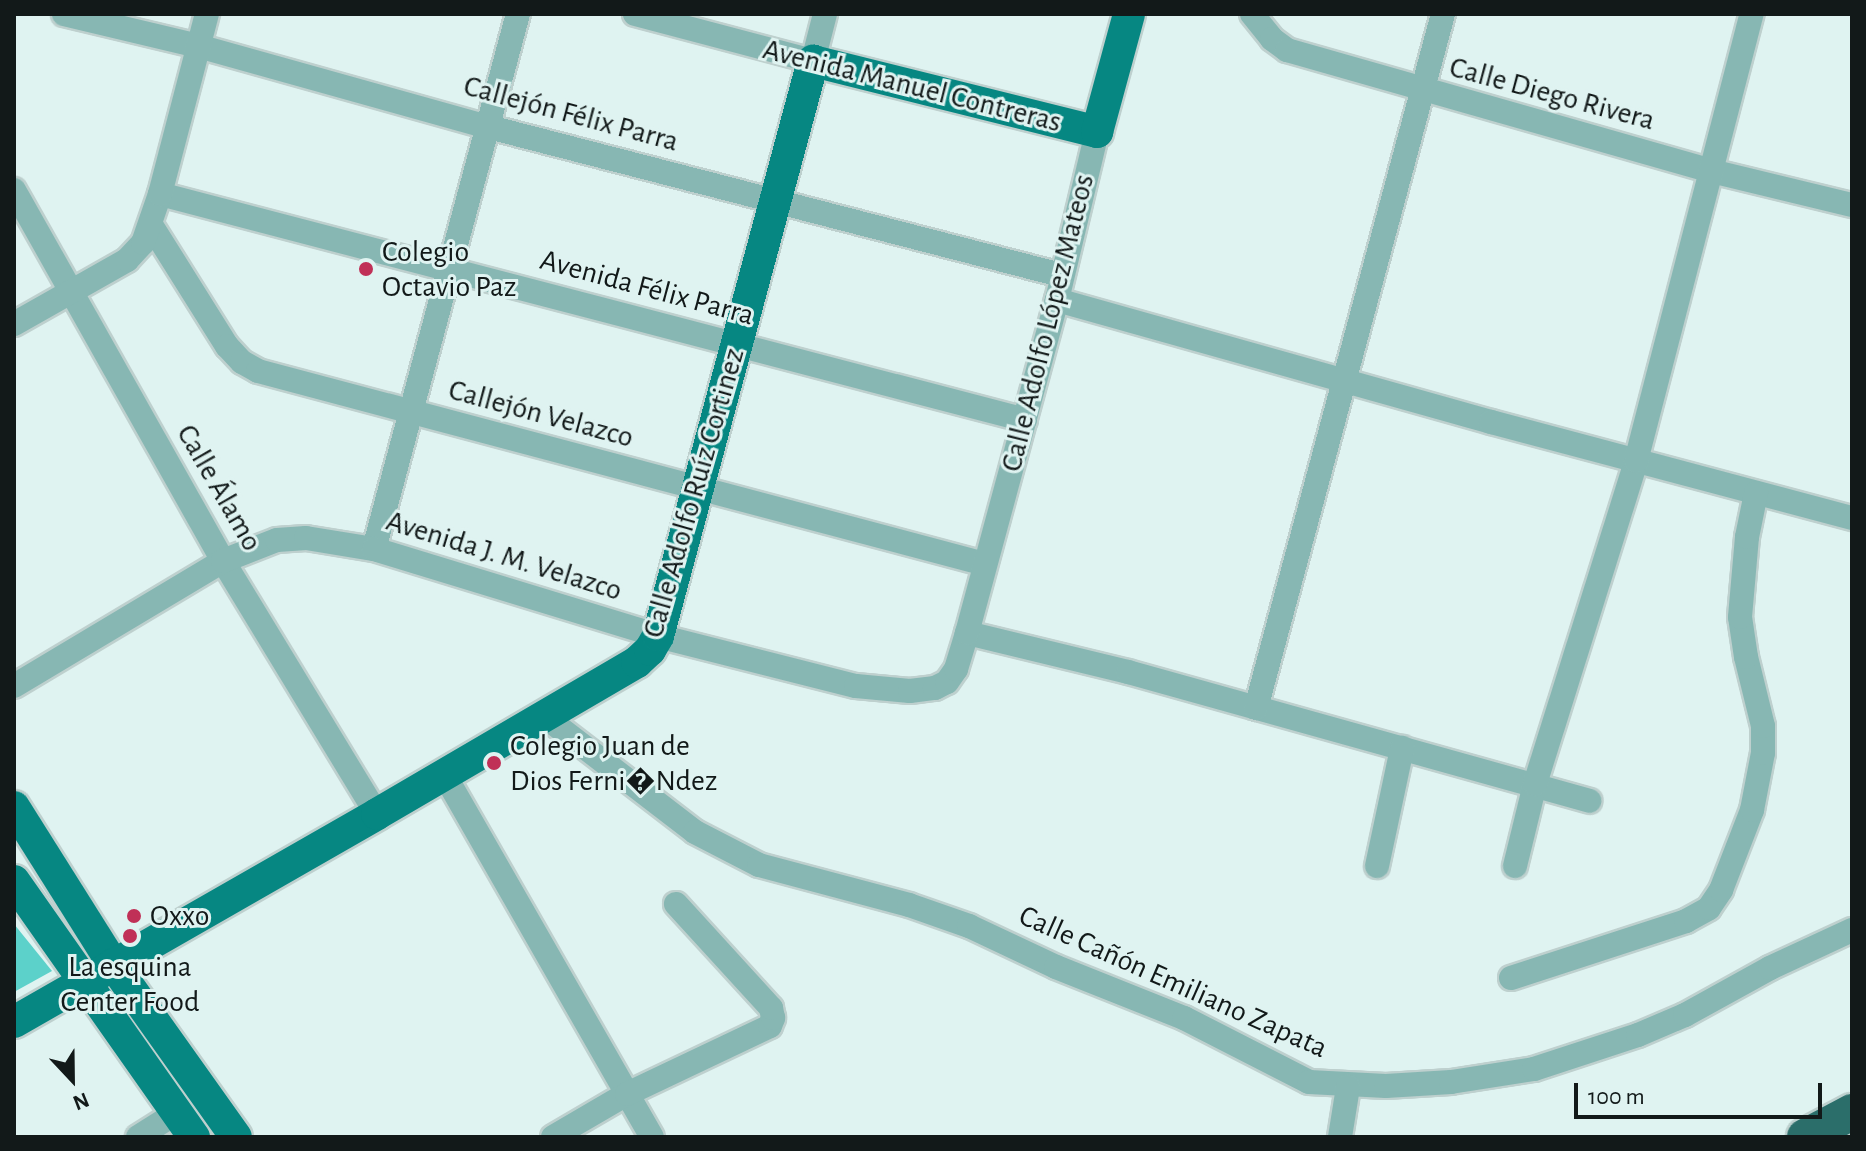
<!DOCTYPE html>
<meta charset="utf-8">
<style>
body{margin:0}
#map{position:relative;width:1866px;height:1151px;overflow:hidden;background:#dff3f1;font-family:"Alegreya Sans",sans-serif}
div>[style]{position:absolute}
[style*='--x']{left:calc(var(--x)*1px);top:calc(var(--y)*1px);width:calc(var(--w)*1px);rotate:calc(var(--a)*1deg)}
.green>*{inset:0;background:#5cd1ca}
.roads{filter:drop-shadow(2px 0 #bed0ce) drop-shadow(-2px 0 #bed0ce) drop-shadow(0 2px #bed0ce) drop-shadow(0 -2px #bed0ce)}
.minor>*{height:24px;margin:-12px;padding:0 12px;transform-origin:12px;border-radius:12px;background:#87b7b3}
.major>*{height:32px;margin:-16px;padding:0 16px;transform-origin:16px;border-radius:16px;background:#068782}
.highway>*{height:36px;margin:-18px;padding:0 18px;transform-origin:18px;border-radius:18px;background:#2b6e6a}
.dots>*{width:22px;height:22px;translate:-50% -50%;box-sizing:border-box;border:4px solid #dff3f1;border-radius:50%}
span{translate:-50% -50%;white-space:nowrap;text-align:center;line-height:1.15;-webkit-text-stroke:6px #dff3f1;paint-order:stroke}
.street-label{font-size:30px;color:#121919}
.poi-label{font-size:30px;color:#121919}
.left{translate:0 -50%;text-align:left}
.frame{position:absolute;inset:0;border:16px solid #121919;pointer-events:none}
.north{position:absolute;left:32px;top:1039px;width:80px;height:80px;-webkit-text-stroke:6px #dff3f1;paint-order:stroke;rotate:158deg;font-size:22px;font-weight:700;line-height:32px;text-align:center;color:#121919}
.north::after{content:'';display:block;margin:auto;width:28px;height:36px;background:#121919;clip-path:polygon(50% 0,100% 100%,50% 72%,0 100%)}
.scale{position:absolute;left:1574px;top:1083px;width:248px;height:36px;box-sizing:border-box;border:4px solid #121919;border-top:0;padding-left:10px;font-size:24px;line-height:28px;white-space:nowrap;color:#121919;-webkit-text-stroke:6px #dff3f1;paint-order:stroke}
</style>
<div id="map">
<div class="green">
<div style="clip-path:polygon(14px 924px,52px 971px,14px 992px)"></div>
</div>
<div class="roads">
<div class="minor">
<div style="--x:64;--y:14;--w:138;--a:13.4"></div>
<div style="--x:198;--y:46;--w:302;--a:15.6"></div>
<div style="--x:489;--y:127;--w:591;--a:14.51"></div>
<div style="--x:635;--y:14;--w:184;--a:14.8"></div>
<div style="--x:813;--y:61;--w:49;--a:-75.7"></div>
<div style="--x:1252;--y:14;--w:32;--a:51"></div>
<div style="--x:1272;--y:39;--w:19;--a:36"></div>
<div style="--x:1287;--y:50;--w:441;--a:15.9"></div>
<div style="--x:1711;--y:171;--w:145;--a:13.6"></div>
<div style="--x:14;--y:190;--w:426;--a:60.6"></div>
<div style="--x:223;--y:561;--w:296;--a:58.7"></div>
<div style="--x:160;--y:194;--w:894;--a:14.64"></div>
<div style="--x:151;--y:225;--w:143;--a:57.9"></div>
<div style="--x:227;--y:346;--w:22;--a:47"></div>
<div style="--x:242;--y:362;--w:18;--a:29"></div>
<div style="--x:258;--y:371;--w:752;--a:14.87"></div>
<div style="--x:1057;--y:300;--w:451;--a:15.7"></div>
<div style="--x:1491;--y:422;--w:374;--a:14.9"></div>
<div style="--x:14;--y:324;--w:130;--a:-29.5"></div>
<div style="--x:127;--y:260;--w:23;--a:-47"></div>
<div style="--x:143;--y:243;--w:52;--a:-70.9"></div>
<div style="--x:160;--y:194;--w:186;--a:-75.4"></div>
<div style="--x:374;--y:549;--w:554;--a:-74.94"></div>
<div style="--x:967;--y:633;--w:166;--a:13.6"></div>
<div style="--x:1128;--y:672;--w:479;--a:15.6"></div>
<div style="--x:14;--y:686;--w:244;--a:-30.9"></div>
<div style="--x:223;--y:561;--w:58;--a:-21.3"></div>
<div style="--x:277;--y:540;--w:29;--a:-4"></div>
<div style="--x:306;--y:538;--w:69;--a:9.2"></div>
<div style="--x:374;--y:549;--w:297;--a:17"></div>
<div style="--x:658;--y:636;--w:204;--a:14.2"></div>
<div style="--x:856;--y:686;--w:54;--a:5.3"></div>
<div style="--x:910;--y:691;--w:25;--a:-7"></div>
<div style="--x:935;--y:688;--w:13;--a:-27"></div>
<div style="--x:947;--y:682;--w:16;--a:-55"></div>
<div style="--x:956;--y:669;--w:38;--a:-73"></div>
<div style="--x:967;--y:633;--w:345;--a:-74.9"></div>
<div style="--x:1057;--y:300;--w:173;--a:-76.6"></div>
<div style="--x:1256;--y:708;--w:719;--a:-74.92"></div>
<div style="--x:544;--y:716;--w:190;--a:37.5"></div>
<div style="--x:695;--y:832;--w:72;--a:27.3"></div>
<div style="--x:759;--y:865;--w:155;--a:14.9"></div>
<div style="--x:909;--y:905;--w:64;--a:19.3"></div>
<div style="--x:969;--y:926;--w:96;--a:25.2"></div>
<div style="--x:1056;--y:967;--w:138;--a:21.7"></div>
<div style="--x:1184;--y:1018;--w:140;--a:27.1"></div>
<div style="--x:1309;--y:1082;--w:77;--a:3"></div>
<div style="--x:1386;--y:1086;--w:65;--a:-3.5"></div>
<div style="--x:1451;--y:1082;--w:84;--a:-8.9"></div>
<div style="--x:1534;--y:1069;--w:109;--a:-18.1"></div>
<div style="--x:1638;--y:1035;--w:51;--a:-23.1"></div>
<div style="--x:1685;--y:1015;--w:97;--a:-28.9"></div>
<div style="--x:1770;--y:968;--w:90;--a:-24.9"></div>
<div style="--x:444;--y:774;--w:418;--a:60.2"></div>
<div style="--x:1377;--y:866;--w:121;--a:-78"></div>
<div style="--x:1515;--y:866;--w:84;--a:-76.3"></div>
<div style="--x:1535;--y:784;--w:338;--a:-72.6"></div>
<div style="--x:1636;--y:461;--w:462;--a:-75.5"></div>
<div style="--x:1511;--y:978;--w:184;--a:-18"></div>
<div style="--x:1686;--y:921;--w:26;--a:-29"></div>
<div style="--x:1709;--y:908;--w:22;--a:-56"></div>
<div style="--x:1721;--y:890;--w:86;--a:-68.8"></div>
<div style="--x:1752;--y:810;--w:58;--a:-79.1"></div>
<div style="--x:1763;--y:753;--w:27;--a:-90"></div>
<div style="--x:1763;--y:726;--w:71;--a:-103.8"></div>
<div style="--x:1746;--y:657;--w:40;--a:-98.5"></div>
<div style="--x:1740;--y:617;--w:80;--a:-85"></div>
<div style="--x:1747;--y:537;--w:45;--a:-78.4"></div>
<div style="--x:138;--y:1137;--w:45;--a:-32.3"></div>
<div style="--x:553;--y:1137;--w:86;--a:-30.2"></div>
<div style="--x:627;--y:1094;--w:158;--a:-25.4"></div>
<div style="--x:770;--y:1026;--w:9;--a:-69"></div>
<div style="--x:773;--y:1018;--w:10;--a:-101"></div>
<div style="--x:771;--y:1008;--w:141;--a:-132.4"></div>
<div style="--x:1340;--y:1137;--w:51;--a:-80.9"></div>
</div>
<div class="major">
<div style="--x:14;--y:807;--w:186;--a:57.8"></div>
<div style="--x:113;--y:964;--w:212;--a:54.6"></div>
<div style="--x:14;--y:881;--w:313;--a:54.9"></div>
<div style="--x:14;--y:1022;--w:418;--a:-29.8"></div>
<div style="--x:377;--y:814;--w:301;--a:-30.3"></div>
<div style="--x:637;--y:662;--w:18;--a:-43"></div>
<div style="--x:650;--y:650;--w:16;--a:-60"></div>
<div style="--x:658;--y:636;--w:596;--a:-74.91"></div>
<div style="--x:813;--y:61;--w:293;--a:14"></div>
<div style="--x:1097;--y:132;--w:122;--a:-74.8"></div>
</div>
<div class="highway">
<div style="--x:1805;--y:1137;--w:53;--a:-28"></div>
</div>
</div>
<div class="dots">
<div style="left:366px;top:269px;background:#c03057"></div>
<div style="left:494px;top:763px;background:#c03057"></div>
<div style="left:134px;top:916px;background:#c03057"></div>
<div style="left:130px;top:936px;background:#c03057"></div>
</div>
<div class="street-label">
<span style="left:912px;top:86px;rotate:14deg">Avenida Manuel Contreras</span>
<span style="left:1552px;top:94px;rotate:15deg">Calle Diego Rivera</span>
<span style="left:571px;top:114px;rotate:15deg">Callejón Félix Parra</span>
<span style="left:647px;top:288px;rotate:15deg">Avenida Félix Parra</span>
<span style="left:1048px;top:323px;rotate:-76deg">Calle Adolfo López Mateos</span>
<span style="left:541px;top:414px;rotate:15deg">Callejón Velazco</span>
<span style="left:219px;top:488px;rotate:60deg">Calle Álamo</span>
<span style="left:694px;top:493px;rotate:-74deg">Calle Adolfo Ruíz Cortinez</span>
<span style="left:504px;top:556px;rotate:17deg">Avenida J. M. Velazco</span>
<span style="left:1173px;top:982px;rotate:24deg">Calle Cañón Emiliano Zapata</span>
</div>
<div class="poi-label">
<span class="left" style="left:382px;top:269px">Colegio<br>Octavio Paz</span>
<span class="left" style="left:510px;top:763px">Colegio Juan de<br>Dios Ferni�Ndez</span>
<span class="left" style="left:150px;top:916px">Oxxo</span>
<span style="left:130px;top:984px">La esquina<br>Center Food</span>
</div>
<div class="frame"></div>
<div class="north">N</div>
<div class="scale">100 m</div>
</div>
